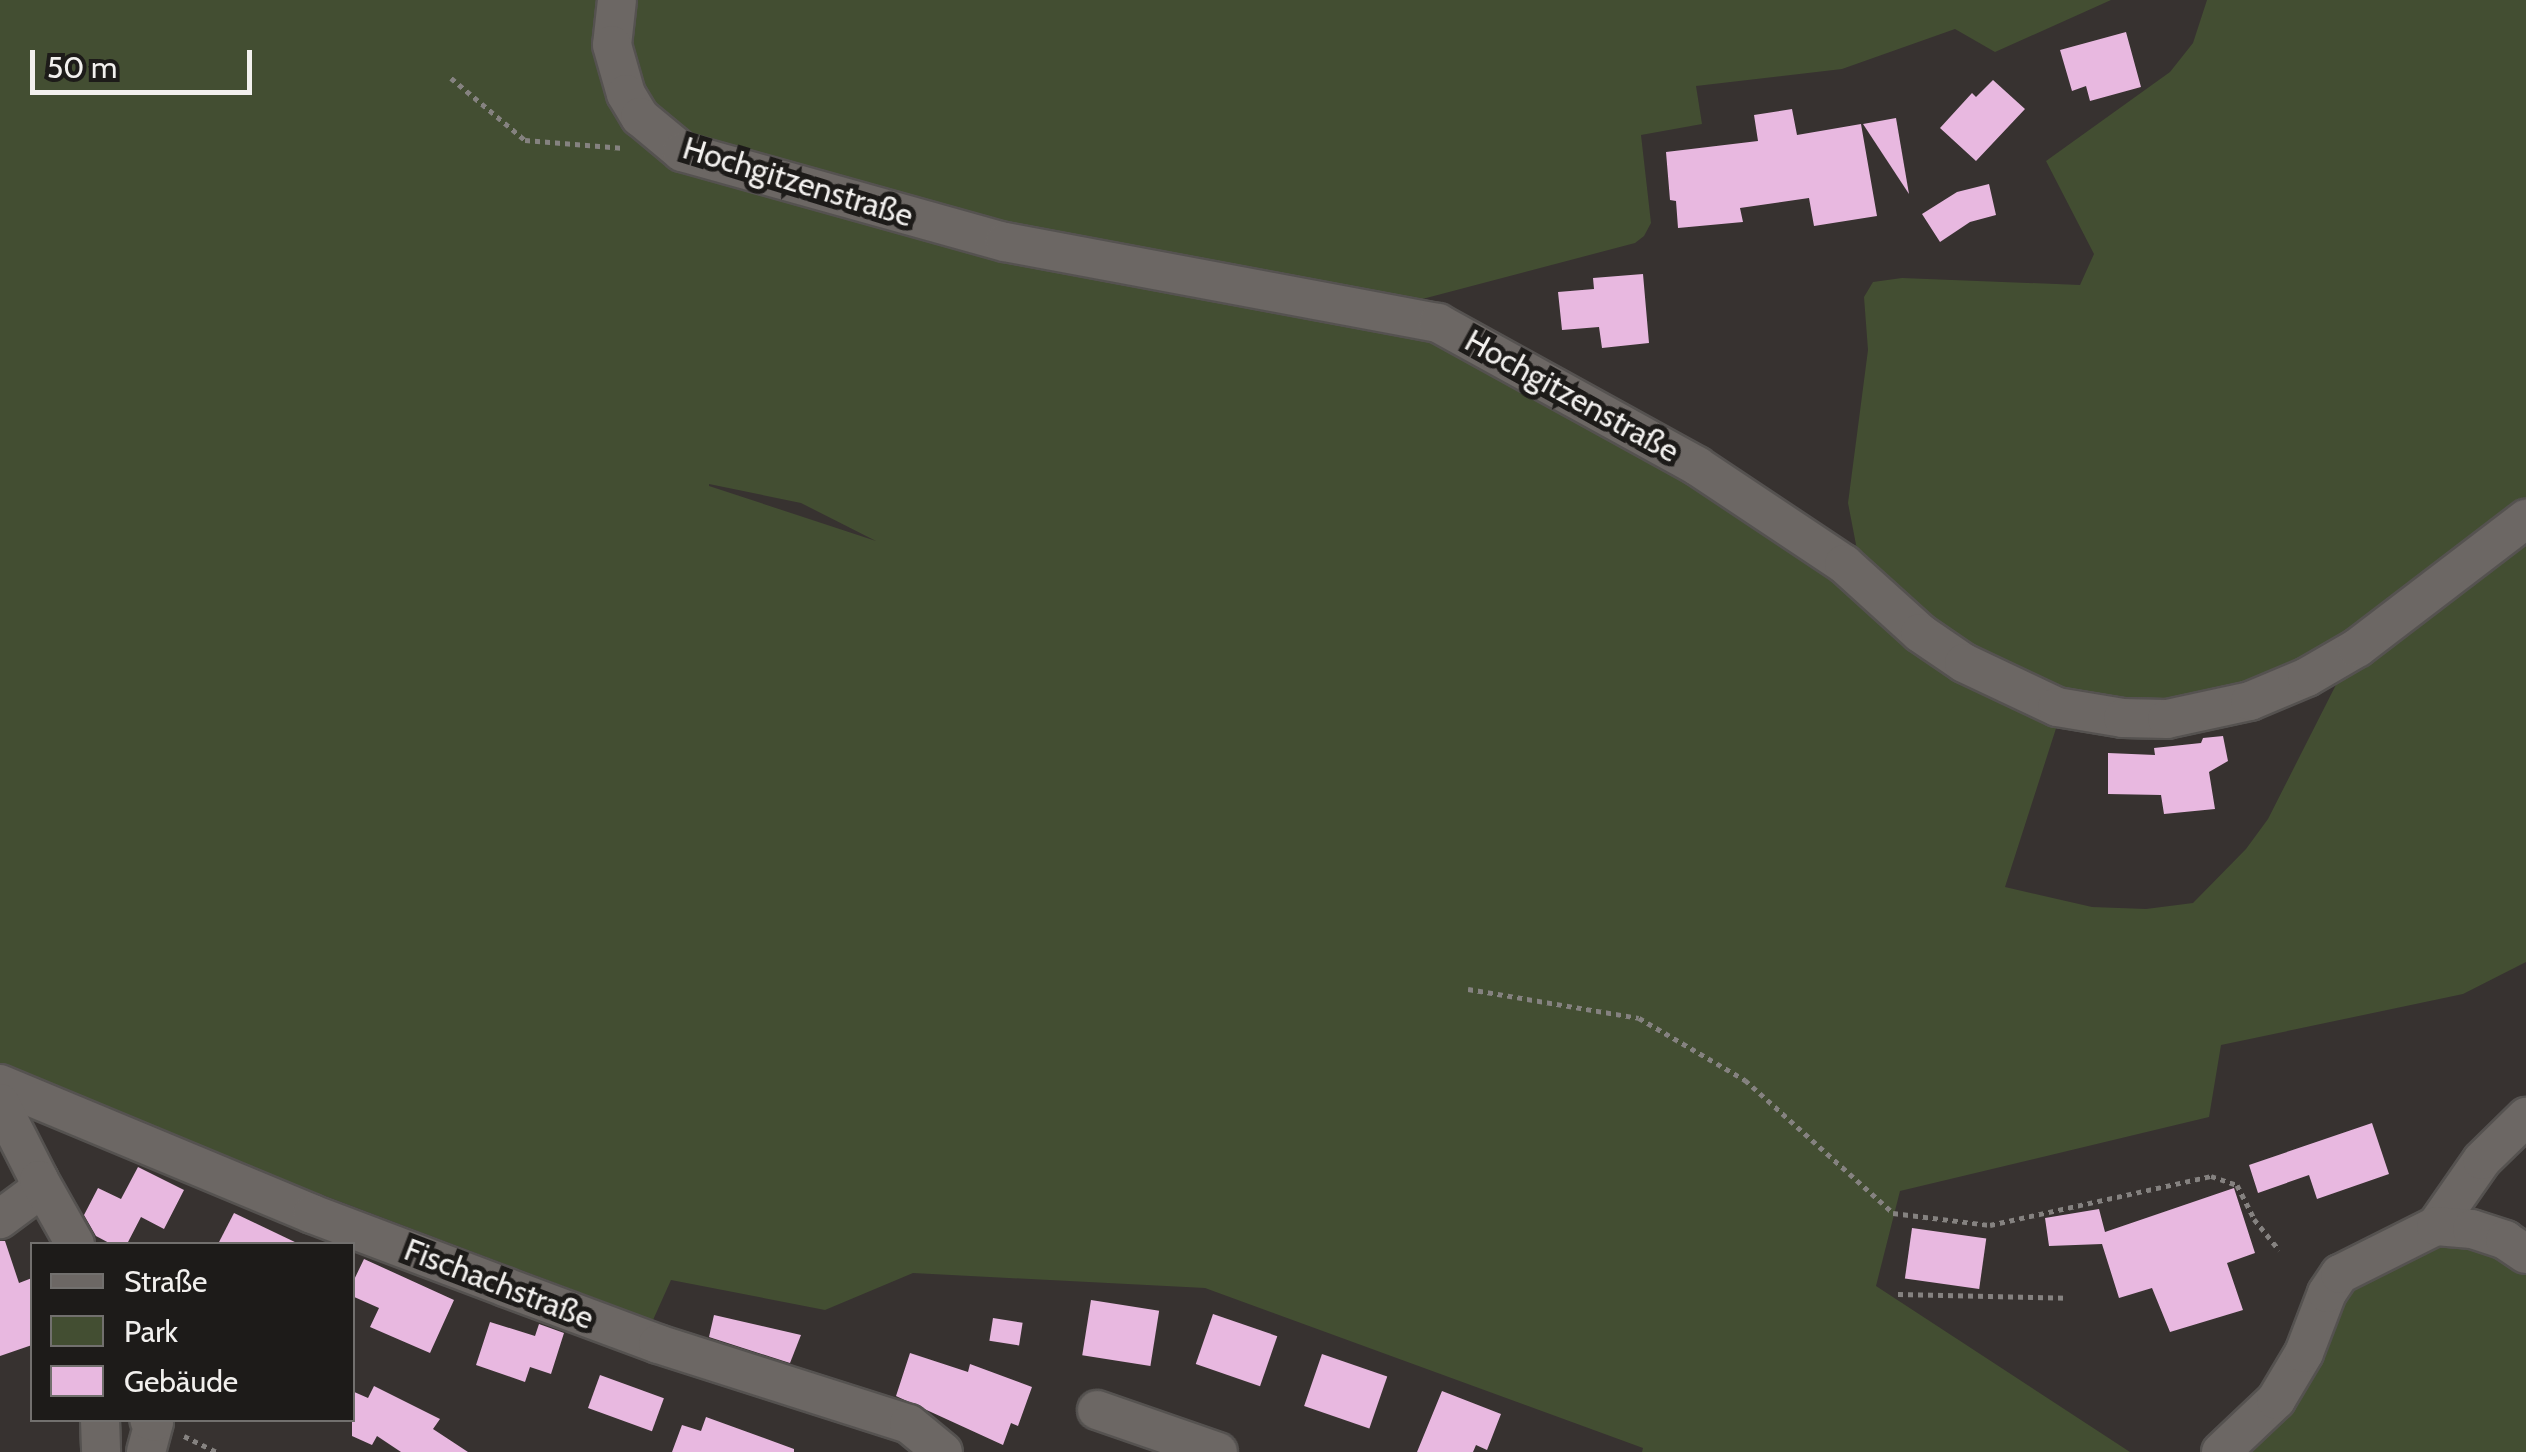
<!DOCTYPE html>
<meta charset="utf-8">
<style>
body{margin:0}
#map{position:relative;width:2526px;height:1452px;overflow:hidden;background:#373230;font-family:Cabin,sans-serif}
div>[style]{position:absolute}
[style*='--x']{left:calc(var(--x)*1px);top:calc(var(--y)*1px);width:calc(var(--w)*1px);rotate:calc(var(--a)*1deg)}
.green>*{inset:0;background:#434e32}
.building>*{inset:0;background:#e8b8e0;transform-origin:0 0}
.path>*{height:5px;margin-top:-2.5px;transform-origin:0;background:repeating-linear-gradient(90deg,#858280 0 5px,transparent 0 10px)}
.roads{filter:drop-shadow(2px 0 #555250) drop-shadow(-2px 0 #555250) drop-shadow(0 2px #555250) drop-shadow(0 -2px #555250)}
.minor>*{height:38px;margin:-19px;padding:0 19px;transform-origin:19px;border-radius:19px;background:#6c6764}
span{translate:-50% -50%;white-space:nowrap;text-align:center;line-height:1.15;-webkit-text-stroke:10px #1d1b19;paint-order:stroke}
.street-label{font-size:32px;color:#f2f0ee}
.legend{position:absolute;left:30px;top:1242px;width:325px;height:180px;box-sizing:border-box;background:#1d1b19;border:2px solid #72706e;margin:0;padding:12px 18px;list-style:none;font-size:30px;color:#f2f0ee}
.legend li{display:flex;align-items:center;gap:20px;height:50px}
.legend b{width:50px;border:2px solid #72706e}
.scale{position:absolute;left:30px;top:50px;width:222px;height:45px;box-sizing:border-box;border:5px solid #f2f0ee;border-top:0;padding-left:12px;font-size:30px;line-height:35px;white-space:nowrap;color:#f2f0ee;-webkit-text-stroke:8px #1d1b19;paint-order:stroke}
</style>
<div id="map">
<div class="green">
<div style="clip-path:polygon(evenodd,0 0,612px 0,640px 125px,1479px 350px,2060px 716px,2005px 887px,2092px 907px,2146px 909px,2193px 903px,2246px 849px,2268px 819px,2348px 661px,2526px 531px,2526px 962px,2463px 994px,2221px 1045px,2209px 1117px,1900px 1191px,1876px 1286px,2130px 1452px,1642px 1452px,1643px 1448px,1205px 1288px,913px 1273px,825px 1310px,671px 1280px,653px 1320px,0 1073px,0 0,709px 484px,801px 503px,876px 541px,709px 486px,709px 484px)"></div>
<div style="clip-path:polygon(624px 0,2111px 0,1995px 52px,1955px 29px,1842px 69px,1696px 86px,1702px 124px,1641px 135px,1651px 223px,1644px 236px,1635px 243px,1411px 302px,1092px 253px,708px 151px,647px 114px,619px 37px)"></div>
<div style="clip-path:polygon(2207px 0,2526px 0,2526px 516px,2253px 694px,2090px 708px,1930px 628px,1858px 555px,1848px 503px,1868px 350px,1864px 297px,1873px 282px,1902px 278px,2080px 285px,2094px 254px,2046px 161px,2170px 72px,2193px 43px)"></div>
<div style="clip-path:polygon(2452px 1234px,2526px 1261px,2526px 1452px,2242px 1452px,2353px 1280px)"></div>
</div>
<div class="building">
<div style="clip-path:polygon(2126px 32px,2141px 87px,2090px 101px,2086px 86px,2072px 91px,2060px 50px)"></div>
<div style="clip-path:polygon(1993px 80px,2025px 109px,1976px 161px,1940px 128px,1972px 93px,1976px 97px)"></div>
<div style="clip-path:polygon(1792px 109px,1797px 135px,1861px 124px,1877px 216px,1814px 226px,1809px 198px,1740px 208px,1743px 222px,1678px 228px,1676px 201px,1670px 200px,1666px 152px,1758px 141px,1754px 115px)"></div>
<div style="clip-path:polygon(1896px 118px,1909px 194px,1863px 124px)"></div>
<div style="clip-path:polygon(1989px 184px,1996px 215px,1970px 222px,1940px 242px,1922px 214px,1957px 192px)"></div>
<div style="clip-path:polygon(1643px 274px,1649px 343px,1602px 348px,1599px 327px,1562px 330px,1558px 292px,1594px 289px,1593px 278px)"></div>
<div style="clip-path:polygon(2223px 736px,2228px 761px,2209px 772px,2215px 809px,2164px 814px,2161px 795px,2108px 794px,2108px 753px,2155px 755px,2154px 748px,2201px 743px,2203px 738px)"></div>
<div style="clip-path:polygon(2372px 1123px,2389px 1174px,2317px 1199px,2309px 1175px,2258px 1193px,2249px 1165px)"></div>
<div style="clip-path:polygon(138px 1167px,184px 1190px,164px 1229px,141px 1217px,127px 1244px,111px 1244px,96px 1236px,84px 1215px,98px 1188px,121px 1199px)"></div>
<div style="clip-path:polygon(2234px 1188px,2255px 1253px,2227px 1263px,2243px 1310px,2170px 1332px,2152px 1288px,2119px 1298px,2102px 1244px,2049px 1246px,2045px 1218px,2099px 1209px,2105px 1232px)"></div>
<div style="clip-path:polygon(234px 1213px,299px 1244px,218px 1244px)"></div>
<div style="left:1912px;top:1228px;width:75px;height:51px;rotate:8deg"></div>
<div style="clip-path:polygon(0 1241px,5px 1241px,19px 1283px,32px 1278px,32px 1345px,0 1356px)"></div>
<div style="clip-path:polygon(364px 1259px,454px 1300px,430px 1353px,370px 1327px,379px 1308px,352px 1296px,352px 1284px)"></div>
<div style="left:1091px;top:1300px;width:69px;height:56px;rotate:9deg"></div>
<div style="left:1213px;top:1314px;width:68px;height:53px;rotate:19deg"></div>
<div style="clip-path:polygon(714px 1315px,801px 1335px,790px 1363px,709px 1337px)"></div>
<div style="left:993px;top:1318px;width:30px;height:23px;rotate:9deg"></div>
<div style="clip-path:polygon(490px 1322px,535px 1336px,539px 1324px,564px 1333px,551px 1374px,530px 1367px,525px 1382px,476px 1365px)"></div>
<div style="clip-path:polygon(910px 1353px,968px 1372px,970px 1364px,1032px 1387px,1018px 1426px,1011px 1423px,1003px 1445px,896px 1396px)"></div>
<div style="left:1322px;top:1354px;width:69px;height:55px;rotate:19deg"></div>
<div style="left:600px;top:1375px;width:68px;height:35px;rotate:20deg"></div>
<div style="clip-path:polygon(374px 1386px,440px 1419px,433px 1429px,468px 1452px,401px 1452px,377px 1436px,372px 1445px,352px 1436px,352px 1391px,368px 1398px)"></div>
<div style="clip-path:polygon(1442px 1391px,1501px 1414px,1487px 1450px,1476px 1445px,1473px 1452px,1417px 1452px)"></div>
<div style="clip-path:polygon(706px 1417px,794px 1449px,794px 1452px,672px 1452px,682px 1425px,701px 1431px)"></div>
</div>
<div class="path">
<div style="--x:451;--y:78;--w:97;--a:40"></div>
<div style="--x:525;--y:140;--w:99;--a:4.6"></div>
<div style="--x:1468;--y:989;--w:173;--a:9.6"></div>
<div style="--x:1639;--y:1018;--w:123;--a:30.3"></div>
<div style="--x:1745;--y:1080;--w:199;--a:41.9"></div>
<div style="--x:1893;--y:1213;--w:98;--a:7.1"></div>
<div style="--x:1990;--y:1225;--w:226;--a:-12.5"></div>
<div style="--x:2211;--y:1176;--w:28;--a:19"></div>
<div style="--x:2237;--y:1185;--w:38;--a:63"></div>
<div style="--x:2254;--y:1219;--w:40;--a:51"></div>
<div style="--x:1898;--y:1294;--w:170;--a:1.3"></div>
<div style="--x:184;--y:1436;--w:37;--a:26"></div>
</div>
<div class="roads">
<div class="minor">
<div style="--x:617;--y:0;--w:45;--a:96.3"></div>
<div style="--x:612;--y:45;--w:51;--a:74.1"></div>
<div style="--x:626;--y:94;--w:27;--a:59"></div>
<div style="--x:640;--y:117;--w:55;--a:39.8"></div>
<div style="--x:682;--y:152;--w:335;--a:15.6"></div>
<div style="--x:1005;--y:242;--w:441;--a:10.6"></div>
<div style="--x:1438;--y:323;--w:296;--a:28.9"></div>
<div style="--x:1697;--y:466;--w:177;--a:33.7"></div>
<div style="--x:1844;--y:564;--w:103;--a:42.2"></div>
<div style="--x:1920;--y:633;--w:53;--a:34.3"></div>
<div style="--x:1964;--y:663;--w:103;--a:25.3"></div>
<div style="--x:2057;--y:707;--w:67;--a:9.5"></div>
<div style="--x:2123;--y:718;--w:44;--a:1.3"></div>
<div style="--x:2167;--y:719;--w:85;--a:-12.2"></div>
<div style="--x:2250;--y:701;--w:62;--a:-22.8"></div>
<div style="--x:2307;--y:677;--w:58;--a:-30.1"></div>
<div style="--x:2357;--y:648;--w:213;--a:-37.4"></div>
<div style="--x:0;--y:1084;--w:338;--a:22.6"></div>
<div style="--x:312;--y:1214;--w:206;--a:20.7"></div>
<div style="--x:505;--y:1287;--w:163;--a:20.4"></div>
<div style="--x:658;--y:1344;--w:263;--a:17.7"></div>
<div style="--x:909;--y:1424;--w:44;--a:39.5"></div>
<div style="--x:0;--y:1103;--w:86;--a:63.1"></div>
<div style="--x:39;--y:1180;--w:14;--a:107"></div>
<div style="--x:35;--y:1193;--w:44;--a:143.4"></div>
<div style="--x:39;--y:1180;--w:73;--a:60.6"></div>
<div style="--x:2436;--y:1226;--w:80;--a:-55.1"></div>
<div style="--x:2482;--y:1160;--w:62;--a:-44.3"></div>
<div style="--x:1097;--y:1410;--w:128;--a:19.1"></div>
<div style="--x:100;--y:1420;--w:32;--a:88"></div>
<div style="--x:146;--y:1452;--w:31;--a:-75"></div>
<div style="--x:154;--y:1422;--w:5;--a:-158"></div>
<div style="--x:2221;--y:1452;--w:76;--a:-43.4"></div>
<div style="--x:2276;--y:1400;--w:55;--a:-59.2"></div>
<div style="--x:2304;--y:1353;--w:64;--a:-69"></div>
<div style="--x:2327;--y:1293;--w:23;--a:-56"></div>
<div style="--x:2340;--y:1274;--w:107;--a:-26.6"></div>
<div style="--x:2436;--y:1226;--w:36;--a:5"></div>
<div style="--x:2472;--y:1229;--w:35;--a:18"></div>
<div style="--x:2505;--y:1240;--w:25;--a:34"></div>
</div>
</div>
<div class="street-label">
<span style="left:798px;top:182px;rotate:17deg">Hochgitzenstraße</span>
<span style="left:1572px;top:396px;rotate:29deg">Hochgitzenstraße</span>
<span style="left:499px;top:1284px;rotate:21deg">Fischachstraße</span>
</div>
<ul class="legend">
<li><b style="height:12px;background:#6c6764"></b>Straße</li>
<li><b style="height:28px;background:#434e32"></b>Park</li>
<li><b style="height:28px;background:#e8b8e0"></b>Gebäude</li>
</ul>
<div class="scale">50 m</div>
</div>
